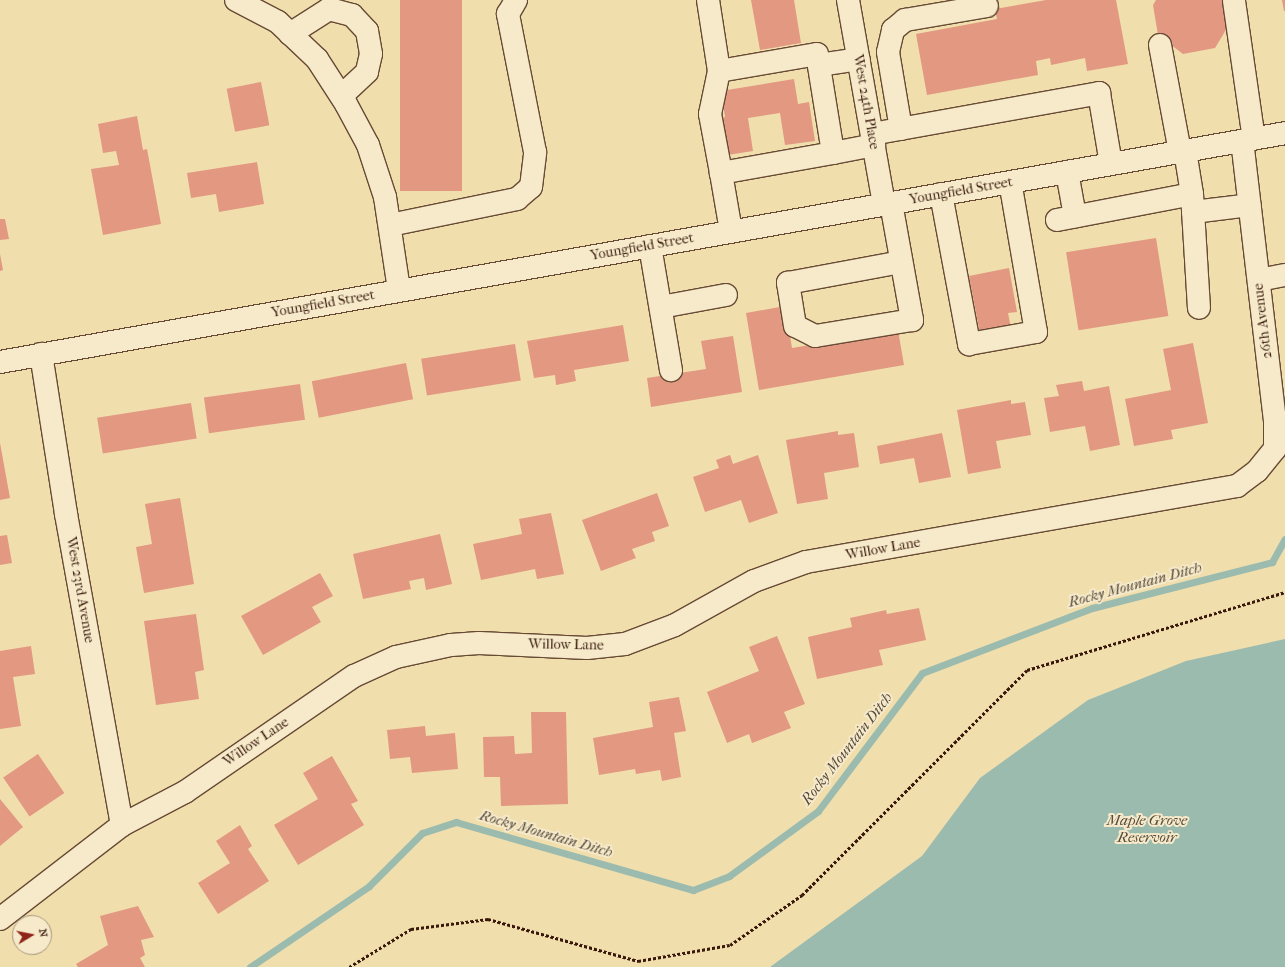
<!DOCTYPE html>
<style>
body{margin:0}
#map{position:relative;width:1285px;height:967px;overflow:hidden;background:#f1dead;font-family:"IM FELL French Canon",serif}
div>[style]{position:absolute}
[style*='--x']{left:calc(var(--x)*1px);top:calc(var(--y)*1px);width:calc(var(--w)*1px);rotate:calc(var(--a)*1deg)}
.water>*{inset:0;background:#9bbbaf}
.stream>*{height:7px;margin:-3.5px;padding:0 3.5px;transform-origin:3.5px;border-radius:3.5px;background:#9bbbaf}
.building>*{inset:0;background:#e29881;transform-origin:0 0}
.path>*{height:2.5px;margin-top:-1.25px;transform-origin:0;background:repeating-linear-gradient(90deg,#39190c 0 3px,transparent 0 5px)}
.roads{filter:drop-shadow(1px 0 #674a34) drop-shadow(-1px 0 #674a34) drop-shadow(0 1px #674a34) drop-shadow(0 -1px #674a34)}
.minor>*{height:22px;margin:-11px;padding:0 11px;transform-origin:11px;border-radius:11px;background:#f6eaca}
span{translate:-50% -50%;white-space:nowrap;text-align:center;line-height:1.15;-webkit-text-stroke:4px #f6eaca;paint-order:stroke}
.street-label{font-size:14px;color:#39190c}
.water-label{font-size:15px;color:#564a3d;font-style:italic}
.north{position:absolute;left:12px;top:915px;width:40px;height:40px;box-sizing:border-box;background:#f6eaca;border:1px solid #aa967e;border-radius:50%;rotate:80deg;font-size:11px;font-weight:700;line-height:16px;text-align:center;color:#39190c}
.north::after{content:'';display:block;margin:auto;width:14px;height:18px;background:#8f2418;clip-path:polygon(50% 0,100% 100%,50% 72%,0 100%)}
</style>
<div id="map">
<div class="water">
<div style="clip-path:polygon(1285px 639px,1285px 967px,770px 967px,922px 856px,980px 778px,1088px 700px,1186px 661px)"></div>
</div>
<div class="stream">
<div style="--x:250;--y:967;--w:144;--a:-34.2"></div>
<div style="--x:369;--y:886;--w:75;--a:-45"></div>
<div style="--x:422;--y:833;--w:36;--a:-18"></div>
<div style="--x:456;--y:822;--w:247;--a:16"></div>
<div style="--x:693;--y:890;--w:39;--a:-21"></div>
<div style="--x:729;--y:876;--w:110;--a:-36.1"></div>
<div style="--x:818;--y:811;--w:173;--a:-53"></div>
<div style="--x:922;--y:673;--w:182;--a:-20.9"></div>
<div style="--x:1092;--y:608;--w:186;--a:-14.3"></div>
<div style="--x:1272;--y:562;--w:26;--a:-61"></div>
</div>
<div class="building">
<div style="left:400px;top:0;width:62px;height:191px"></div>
<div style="clip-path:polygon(751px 0,794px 0,801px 43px,760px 50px)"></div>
<div style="clip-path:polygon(1046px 0,1116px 0,1128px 64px,1087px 71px,1085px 58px,1051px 65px,1050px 58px,1036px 61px,1038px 75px,927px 95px,916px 34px,997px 19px,995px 9px)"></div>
<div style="clip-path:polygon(1156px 0,1228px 0,1232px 20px,1215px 48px,1183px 54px,1158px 35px,1153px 5px)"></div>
<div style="clip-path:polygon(1282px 0,1285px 0,1285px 11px,1284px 11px)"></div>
<div style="clip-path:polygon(794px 79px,798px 104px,809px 102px,815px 141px,785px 145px,780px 113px,748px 118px,753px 151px,721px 156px,715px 119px,725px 117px,721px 91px)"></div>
<div style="left:261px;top:82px;width:44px;height:35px;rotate:79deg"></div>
<div style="clip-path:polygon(137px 116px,143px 150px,147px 149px,161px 224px,103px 235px,91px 169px,119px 165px,116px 151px,103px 153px,98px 124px)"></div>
<div style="clip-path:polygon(257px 162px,264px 204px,219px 212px,216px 194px,191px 198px,187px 173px)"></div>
<div style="clip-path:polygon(0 219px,5px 219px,9px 239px,0 240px)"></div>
<div style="left:1156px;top:238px;width:79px;height:91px;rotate:81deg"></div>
<div style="clip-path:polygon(0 254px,3px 270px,0 271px)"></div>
<div style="clip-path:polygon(1009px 268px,1017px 312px,1008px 313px,1011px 328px,980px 334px,969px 276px)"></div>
<div style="clip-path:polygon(785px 306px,792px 348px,898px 330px,904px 365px,759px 390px,746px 313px)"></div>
<div style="clip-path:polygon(623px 325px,629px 361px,574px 370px,576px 381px,556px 385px,555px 375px,534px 378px,527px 341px)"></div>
<div style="clip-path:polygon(733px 336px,742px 392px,651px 407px,647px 378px,706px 369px,701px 341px)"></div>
<div style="clip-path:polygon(1193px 343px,1208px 423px,1171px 430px,1173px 439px,1134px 446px,1125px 399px,1171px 390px,1163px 349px)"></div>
<div style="left:515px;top:344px;width:37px;height:95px;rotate:81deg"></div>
<div style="left:406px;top:363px;width:37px;height:96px;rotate:79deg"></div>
<div style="clip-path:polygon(1082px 381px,1084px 391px,1109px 386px,1120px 445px,1090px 451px,1085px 426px,1050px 432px,1044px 398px,1059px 396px,1056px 385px)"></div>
<div style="left:300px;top:384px;width:36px;height:97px;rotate:82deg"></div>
<div style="clip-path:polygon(1011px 400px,1011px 404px,1025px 402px,1031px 435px,996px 441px,1001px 468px,968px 474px,957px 410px)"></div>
<div style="left:191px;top:403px;width:36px;height:95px;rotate:81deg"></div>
<div style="clip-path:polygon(838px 431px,838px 435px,854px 433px,859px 467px,824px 473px,828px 499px,797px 504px,786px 440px)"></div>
<div style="clip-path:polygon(942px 433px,951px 477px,919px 483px,914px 458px,880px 464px,877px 446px)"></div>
<div style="clip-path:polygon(0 443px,10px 498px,0 500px)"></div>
<div style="clip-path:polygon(730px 455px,733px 464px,758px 455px,778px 513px,749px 523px,741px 500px,705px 512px,693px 477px,719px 468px,716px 460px)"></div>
<div style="clip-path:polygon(657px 493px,669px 526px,652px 532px,655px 541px,632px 549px,636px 558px,601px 571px,582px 520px)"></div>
<div style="clip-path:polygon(180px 498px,194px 584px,144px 593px,136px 547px,152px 544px,145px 504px)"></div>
<div style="clip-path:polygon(551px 513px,564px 574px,537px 579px,535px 569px,481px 580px,473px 544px,522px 534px,519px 519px)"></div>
<div style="clip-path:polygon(440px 534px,452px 584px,426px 590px,424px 578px,409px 581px,411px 589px,363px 599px,353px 554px)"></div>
<div style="clip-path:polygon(7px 535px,12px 563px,0 565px,0 536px)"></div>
<div style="clip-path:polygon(320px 573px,333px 596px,312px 607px,321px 622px,263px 655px,241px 616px)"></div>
<div style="clip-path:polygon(919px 608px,926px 640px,879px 650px,883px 665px,817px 679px,808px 637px,852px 627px,850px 618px,886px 610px,887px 614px)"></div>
<div style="clip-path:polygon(196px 614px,204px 670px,195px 672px,199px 699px,156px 705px,144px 621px)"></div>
<div style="clip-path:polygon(777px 636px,805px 704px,784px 712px,791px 728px,752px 743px,749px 734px,727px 743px,707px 692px,759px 671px,749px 647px)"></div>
<div style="clip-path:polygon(31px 646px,35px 674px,13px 677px,21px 726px,0 729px,0 651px)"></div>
<div style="clip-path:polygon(679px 697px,686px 731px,674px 733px,681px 777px,662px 781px,660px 770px,636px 774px,635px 769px,599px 775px,593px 738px,653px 727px,649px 702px)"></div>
<div style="clip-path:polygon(531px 712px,566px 712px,568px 804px,501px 806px,500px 777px,484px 777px,483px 737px,514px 736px,515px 754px,532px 753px)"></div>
<div style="clip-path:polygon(425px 726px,426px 736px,455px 733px,458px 769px,412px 773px,410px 757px,390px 759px,387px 730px)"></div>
<div style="left:38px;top:754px;width:47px;height:42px;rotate:56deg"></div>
<div style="clip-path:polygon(332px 756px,358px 801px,351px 804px,364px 825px,298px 865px,274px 825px,318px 799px,303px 773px)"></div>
<div style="clip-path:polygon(0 799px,23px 827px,0 846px)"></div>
<div style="clip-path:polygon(240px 825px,252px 846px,248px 849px,269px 881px,218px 914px,198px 883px,230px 863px,216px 841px)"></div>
<div style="clip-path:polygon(138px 906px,154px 937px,141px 940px,145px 955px,140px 958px,145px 967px,78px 967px,76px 964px,108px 945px,100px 916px)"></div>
</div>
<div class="path">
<div style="--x:349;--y:967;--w:73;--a:-31.5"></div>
<div style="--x:411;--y:929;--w:78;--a:-7.4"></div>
<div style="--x:488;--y:919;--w:156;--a:15.6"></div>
<div style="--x:638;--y:961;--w:93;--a:-9.9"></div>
<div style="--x:730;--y:945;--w:88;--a:-34.8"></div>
<div style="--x:802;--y:895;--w:318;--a:-45"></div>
<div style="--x:1027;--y:670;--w:270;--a:-16.8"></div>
</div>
<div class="roads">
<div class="minor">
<div style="--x:236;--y:0;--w:47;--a:27.6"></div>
<div style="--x:278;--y:22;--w:54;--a:43.5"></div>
<div style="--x:317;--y:59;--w:54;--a:57.2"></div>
<div style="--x:346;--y:104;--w:47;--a:61.8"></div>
<div style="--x:368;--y:145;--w:55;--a:71.9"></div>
<div style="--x:385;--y:197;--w:94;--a:81.4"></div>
<div style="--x:708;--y:0;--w:72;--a:81.2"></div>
<div style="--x:719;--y:71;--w:99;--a:-9.8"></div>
<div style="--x:817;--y:54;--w:100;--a:80.8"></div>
<div style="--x:833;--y:153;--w:114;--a:169.9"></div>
<div style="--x:721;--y:173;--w:59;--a:80.2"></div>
<div style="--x:848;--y:0;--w:207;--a:80"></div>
<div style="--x:1234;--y:1;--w:139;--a:81.8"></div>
<div style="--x:290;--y:34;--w:46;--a:-32.7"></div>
<div style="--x:329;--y:9;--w:24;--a:15"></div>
<div style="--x:352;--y:15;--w:22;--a:47"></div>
<div style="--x:367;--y:31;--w:23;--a:80"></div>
<div style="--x:371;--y:54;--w:18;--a:103"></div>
<div style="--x:367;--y:72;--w:35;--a:137"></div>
<div style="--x:1160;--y:45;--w:109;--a:79.4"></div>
<div style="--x:819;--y:65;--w:40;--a:-8.5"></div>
<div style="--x:719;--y:71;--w:44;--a:101.8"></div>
<div style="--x:710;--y:114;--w:60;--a:79.4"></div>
<div style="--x:901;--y:129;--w:78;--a:-99.6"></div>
<div style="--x:888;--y:52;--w:23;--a:-77"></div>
<div style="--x:893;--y:30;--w:16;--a:-40"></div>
<div style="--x:905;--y:20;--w:83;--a:-9.7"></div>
<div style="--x:872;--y:134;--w:231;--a:-10.2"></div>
<div style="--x:1099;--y:93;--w:72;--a:80.4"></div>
<div style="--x:833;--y:153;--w:42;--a:-11"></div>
<div style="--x:1067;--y:172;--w:45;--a:79.7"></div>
<div style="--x:941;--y:194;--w:153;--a:79.4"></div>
<div style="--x:969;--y:344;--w:68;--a:-10.2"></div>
<div style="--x:1036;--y:332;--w:152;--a:-99.8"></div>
<div style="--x:1192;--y:194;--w:114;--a:86.5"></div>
<div style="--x:891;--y:203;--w:119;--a:79.8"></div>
<div style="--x:912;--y:320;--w:98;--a:170.6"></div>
<div style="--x:815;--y:336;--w:22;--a:-153"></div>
<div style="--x:795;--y:326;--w:44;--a:-99.2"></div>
<div style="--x:788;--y:283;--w:115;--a:-10.5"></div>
<div style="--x:1193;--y:212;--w:57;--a:-7"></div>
<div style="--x:1057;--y:220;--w:137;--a:-10.9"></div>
<div style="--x:1192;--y:194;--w:44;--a:-99.2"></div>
<div style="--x:390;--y:225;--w:130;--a:-11.6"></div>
<div style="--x:517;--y:199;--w:18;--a:-41"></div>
<div style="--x:531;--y:187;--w:35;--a:-83"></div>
<div style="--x:535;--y:152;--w:141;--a:-101.1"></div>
<div style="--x:508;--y:14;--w:16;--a:-60"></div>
<div style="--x:650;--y:246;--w:126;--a:80.4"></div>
<div style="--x:1259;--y:280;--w:26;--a:-11"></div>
<div style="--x:661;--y:307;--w:66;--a:-10.5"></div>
<div style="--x:41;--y:354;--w:162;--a:81.1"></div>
<div style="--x:66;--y:514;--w:316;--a:79.8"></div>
<div style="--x:0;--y:362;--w:1305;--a:-10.1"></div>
<div style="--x:0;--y:919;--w:154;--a:-37.6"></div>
<div style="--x:122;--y:825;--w:71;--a:-27.6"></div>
<div style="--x:185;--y:792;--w:205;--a:-34.5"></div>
<div style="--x:354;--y:676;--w:46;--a:-24.3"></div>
<div style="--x:396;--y:657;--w:56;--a:-12.3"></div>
<div style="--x:451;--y:645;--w:28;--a:-4"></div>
<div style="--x:479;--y:643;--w:108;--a:2.7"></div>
<div style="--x:587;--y:648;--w:38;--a:-6"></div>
<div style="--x:625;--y:644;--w:53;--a:-20.8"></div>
<div style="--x:675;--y:625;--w:90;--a:-29.1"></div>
<div style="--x:754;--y:581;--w:55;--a:-20.1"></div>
<div style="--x:806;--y:562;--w:438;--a:-10"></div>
<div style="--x:1237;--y:486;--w:25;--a:-37"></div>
<div style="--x:1257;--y:471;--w:28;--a:-51"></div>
<div style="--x:1275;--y:449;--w:28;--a:-90"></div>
<div style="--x:1275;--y:421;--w:282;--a:-96.7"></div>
</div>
</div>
<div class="street-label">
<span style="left:866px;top:102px;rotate:80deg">West 24th Place</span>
<span style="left:961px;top:191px;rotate:-10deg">Youngfield Street</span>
<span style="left:642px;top:247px;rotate:-10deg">Youngfield Street</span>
<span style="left:323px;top:304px;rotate:-10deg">Youngfield Street</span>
<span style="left:1263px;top:321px;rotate:-97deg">26th Avenue</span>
<span style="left:883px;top:549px;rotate:-10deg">Willow Lane</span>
<span style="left:80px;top:590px;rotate:80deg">West 23rd Avenue</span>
<span style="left:566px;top:645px;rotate:1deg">Willow Lane</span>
<span style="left:256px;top:742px;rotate:-34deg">Willow Lane</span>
</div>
<div class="water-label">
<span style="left:1135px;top:585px;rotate:-15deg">Rocky Mountain Ditch</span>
<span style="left:847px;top:749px;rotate:-52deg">Rocky Mountain Ditch</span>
<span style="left:1147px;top:829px">Maple Grove<br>Reservoir</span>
<span style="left:546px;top:834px;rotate:16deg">Rocky Mountain Ditch</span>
</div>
<div class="north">N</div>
</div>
